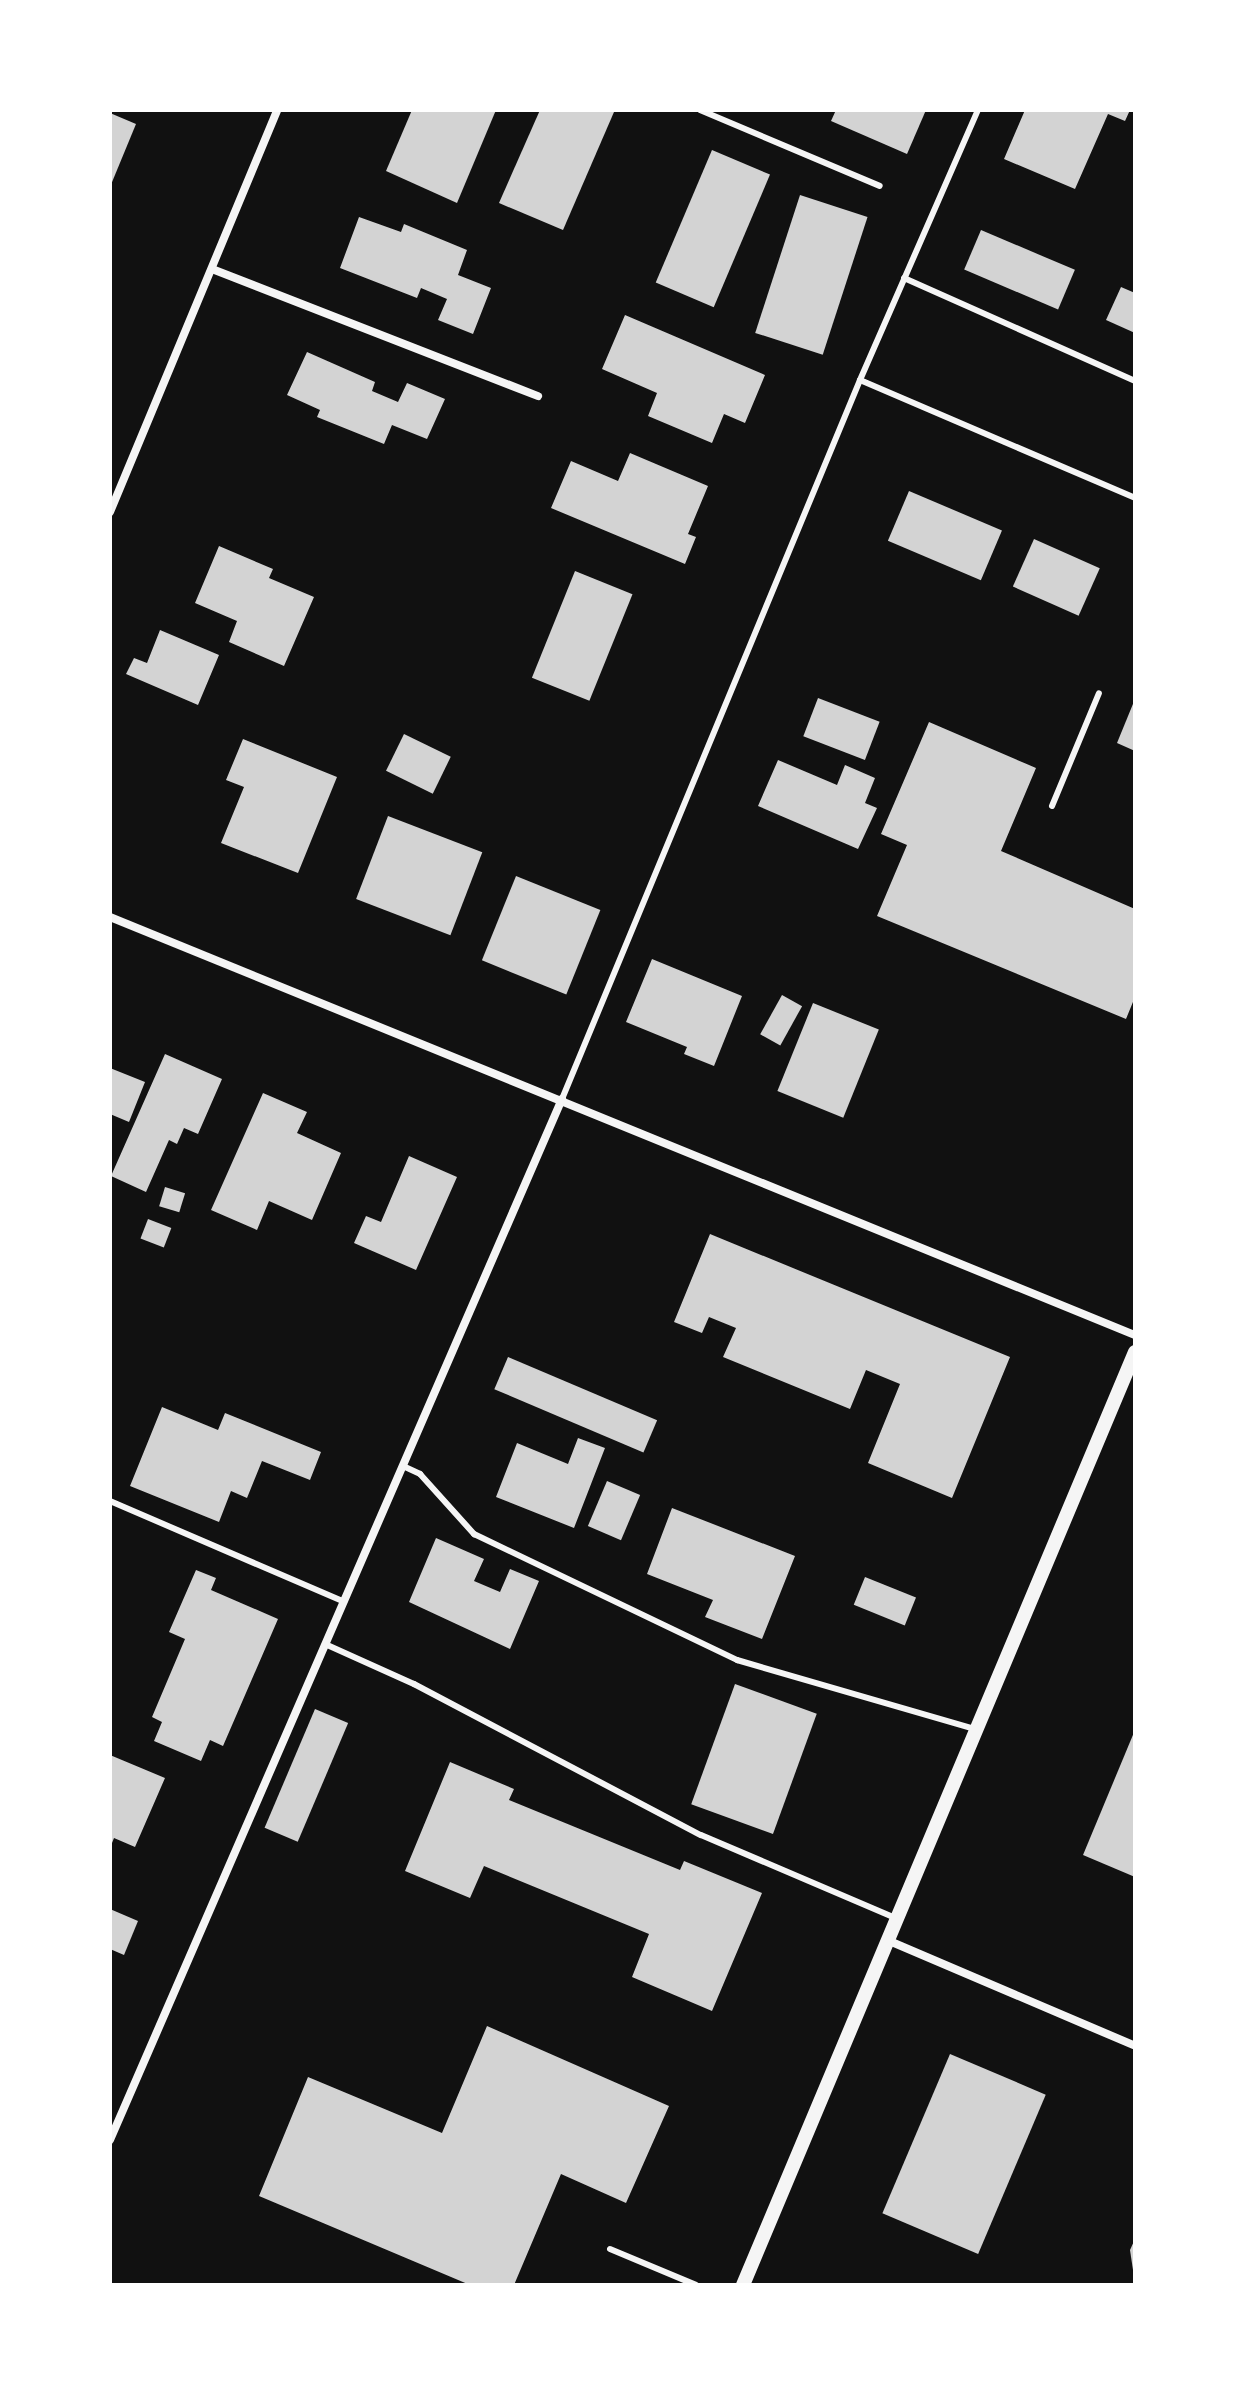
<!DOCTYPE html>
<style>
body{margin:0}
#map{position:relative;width:1245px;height:2395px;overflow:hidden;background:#111;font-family:"IBM Plex Sans",sans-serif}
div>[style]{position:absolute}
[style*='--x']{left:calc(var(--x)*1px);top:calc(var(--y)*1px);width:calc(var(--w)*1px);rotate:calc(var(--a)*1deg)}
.building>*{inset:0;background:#d3d3d3;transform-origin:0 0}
.service>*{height:6px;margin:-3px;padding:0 3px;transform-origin:3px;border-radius:3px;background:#f5f5f5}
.minor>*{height:8px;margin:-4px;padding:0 4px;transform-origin:4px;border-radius:4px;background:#f5f5f5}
.tertiary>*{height:14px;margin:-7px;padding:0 7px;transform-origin:7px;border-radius:7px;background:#f5f5f5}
span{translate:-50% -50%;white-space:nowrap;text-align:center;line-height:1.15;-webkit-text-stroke:8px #fff;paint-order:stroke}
.frame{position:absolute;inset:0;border:112px solid #fff;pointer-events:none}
</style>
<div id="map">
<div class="building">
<div style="clip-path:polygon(412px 110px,496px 110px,457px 203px,386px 171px)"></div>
<div style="clip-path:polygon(540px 110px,614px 112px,563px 230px,499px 203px)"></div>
<div style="clip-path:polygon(836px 110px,926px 110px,907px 154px,831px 121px)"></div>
<div style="clip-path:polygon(1025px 110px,1130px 110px,1125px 121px,1108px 114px,1075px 189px,1004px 159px)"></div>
<div style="clip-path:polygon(110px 113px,136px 124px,110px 187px)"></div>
<div style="left:712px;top:150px;width:63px;height:144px;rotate:23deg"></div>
<div style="left:800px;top:195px;width:71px;height:145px;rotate:18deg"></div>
<div style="clip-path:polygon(359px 217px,401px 232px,404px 224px,467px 250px,458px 275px,491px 288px,473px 334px,438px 320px,447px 299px,421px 288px,417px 298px,340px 268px)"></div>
<div style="left:981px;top:230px;width:102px;height:43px;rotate:23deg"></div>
<div style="clip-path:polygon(1121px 287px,1135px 293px,1135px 333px,1106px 320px)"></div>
<div style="clip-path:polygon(625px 315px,765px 375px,745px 423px,724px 414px,712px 443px,648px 416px,657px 393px,602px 369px)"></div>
<div style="clip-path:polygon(307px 352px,375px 382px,372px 391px,398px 402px,407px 383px,445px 399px,427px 439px,392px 425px,384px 444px,317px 417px,320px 410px,287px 395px)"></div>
<div style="clip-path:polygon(630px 453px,708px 486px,688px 534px,696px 537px,685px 564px,551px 508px,571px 461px,618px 481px)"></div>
<div style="left:909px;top:491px;width:101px;height:54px;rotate:23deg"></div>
<div style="left:1034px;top:539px;width:72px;height:52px;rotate:24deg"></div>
<div style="clip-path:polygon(219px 546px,273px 569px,269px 578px,314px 597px,284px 666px,229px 642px,237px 621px,195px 603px)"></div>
<div style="left:575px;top:571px;width:62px;height:115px;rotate:22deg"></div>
<div style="clip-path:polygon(160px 630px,219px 655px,198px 705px,126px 674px,134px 658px,147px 663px)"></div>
<div style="left:818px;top:698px;width:66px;height:41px;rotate:21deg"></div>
<div style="clip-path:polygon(1135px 699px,1135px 751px,1117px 743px)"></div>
<div style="clip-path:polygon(929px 722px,1036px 768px,1001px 851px,1135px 909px,1135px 997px,1126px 1019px,877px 916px,907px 845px,881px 834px)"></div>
<div style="left:404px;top:734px;width:52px;height:41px;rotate:26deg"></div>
<div style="clip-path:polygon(243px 739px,337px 777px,298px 873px,221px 843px,244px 787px,226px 780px)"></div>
<div style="clip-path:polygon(778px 760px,837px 785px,845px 765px,875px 778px,865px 803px,877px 808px,858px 849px,758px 806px)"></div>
<div style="left:388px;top:816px;width:101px;height:89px;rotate:21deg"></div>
<div style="left:516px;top:876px;width:91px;height:91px;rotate:22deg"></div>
<div style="clip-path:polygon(652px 959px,742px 996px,714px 1066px,684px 1054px,687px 1047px,626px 1022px)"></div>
<div style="left:782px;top:995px;width:23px;height:45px;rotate:29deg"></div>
<div style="left:813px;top:1003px;width:71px;height:95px;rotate:22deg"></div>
<div style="clip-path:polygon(165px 1054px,222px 1079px,198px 1134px,184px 1128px,177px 1144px,169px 1140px,146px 1192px,111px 1176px)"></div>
<div style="clip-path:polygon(110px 1068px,145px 1082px,129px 1122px,110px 1114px)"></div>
<div style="clip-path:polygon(263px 1093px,307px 1112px,297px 1133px,341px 1153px,312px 1220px,269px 1201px,257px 1230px,211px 1210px)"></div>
<div style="clip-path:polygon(409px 1156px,457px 1177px,416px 1270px,354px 1243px,366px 1216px,381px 1222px)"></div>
<div style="left:165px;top:1187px;width:21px;height:20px;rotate:17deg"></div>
<div style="left:148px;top:1219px;width:25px;height:21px;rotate:21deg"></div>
<div style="clip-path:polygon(710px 1234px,1010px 1357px,952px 1498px,868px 1463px,900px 1384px,866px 1370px,850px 1409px,723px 1357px,736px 1328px,709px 1317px,702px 1333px,674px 1322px)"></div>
<div style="left:508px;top:1357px;width:162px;height:35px;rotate:23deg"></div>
<div style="clip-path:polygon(162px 1407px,218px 1430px,225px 1413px,321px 1452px,310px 1480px,262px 1461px,247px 1498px,231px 1491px,219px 1522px,130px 1486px)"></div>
<div style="clip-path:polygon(578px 1438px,605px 1448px,574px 1528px,496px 1497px,517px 1443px,568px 1464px)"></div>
<div style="left:607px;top:1481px;width:36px;height:49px;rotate:23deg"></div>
<div style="clip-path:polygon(672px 1508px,795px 1556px,762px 1639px,705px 1617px,713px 1600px,647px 1574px)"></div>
<div style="clip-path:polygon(436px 1538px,484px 1559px,474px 1581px,500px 1592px,510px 1569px,539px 1581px,510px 1649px,409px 1602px)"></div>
<div style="clip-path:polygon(196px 1570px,216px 1578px,211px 1590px,278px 1619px,223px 1746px,210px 1740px,201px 1761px,154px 1741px,162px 1722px,152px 1717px,185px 1639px,169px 1632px)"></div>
<div style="left:865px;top:1577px;width:55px;height:30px;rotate:22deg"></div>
<div style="left:735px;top:1684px;width:87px;height:128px;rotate:20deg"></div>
<div style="left:315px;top:1709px;width:36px;height:129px;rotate:23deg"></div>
<div style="clip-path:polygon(1135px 1730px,1135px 1877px,1083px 1855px)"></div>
<div style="clip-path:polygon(110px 1755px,165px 1778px,135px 1847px,114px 1838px,110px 1848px)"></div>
<div style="clip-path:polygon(450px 1762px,514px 1789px,509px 1800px,680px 1870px,684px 1861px,762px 1893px,712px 2011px,632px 1977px,649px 1934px,484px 1866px,470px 1898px,405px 1871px)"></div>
<div style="clip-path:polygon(110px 1909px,138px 1921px,124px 1955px,110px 1949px)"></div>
<div style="clip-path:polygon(487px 2026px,669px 2106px,626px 2203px,561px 2174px,514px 2285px,470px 2285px,259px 2196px,308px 2077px,442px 2133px)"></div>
<div style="left:950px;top:2054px;width:104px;height:173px;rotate:23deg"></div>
<div style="clip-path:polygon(1135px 2239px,1135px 2270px,1133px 2270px,1130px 2250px)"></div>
</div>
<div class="service">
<div style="--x:700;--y:110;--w:195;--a:22.9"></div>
<div style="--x:904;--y:278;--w:253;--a:24"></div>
<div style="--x:860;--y:380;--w:299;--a:23.2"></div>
<div style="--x:1052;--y:806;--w:122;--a:-67.4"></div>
<div style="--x:562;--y:1099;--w:778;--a:-67.49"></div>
<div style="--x:860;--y:380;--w:295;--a:-66.4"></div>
<div style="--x:403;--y:1466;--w:19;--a:25"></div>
<div style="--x:420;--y:1474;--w:81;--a:48"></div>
<div style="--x:474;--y:1534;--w:292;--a:25.6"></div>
<div style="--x:737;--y:1660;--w:248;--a:16.2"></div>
<div style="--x:110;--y:1501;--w:255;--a:23.3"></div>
<div style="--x:325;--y:1644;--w:98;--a:24.2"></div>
<div style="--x:414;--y:1684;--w:324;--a:27.8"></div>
<div style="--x:701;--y:1835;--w:212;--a:23.1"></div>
<div style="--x:610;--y:2249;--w:93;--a:22.7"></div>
</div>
<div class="minor">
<div style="--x:212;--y:269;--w:350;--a:21.3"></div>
<div style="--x:110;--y:512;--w:435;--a:-67.4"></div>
<div style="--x:110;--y:917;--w:1107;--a:22.19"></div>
<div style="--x:887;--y:1940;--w:270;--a:23.1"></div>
<div style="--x:110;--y:2140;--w:1135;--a:-66.53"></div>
</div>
<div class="tertiary">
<div style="--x:743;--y:2285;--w:1012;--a:-67.21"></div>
</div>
<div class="frame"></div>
</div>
